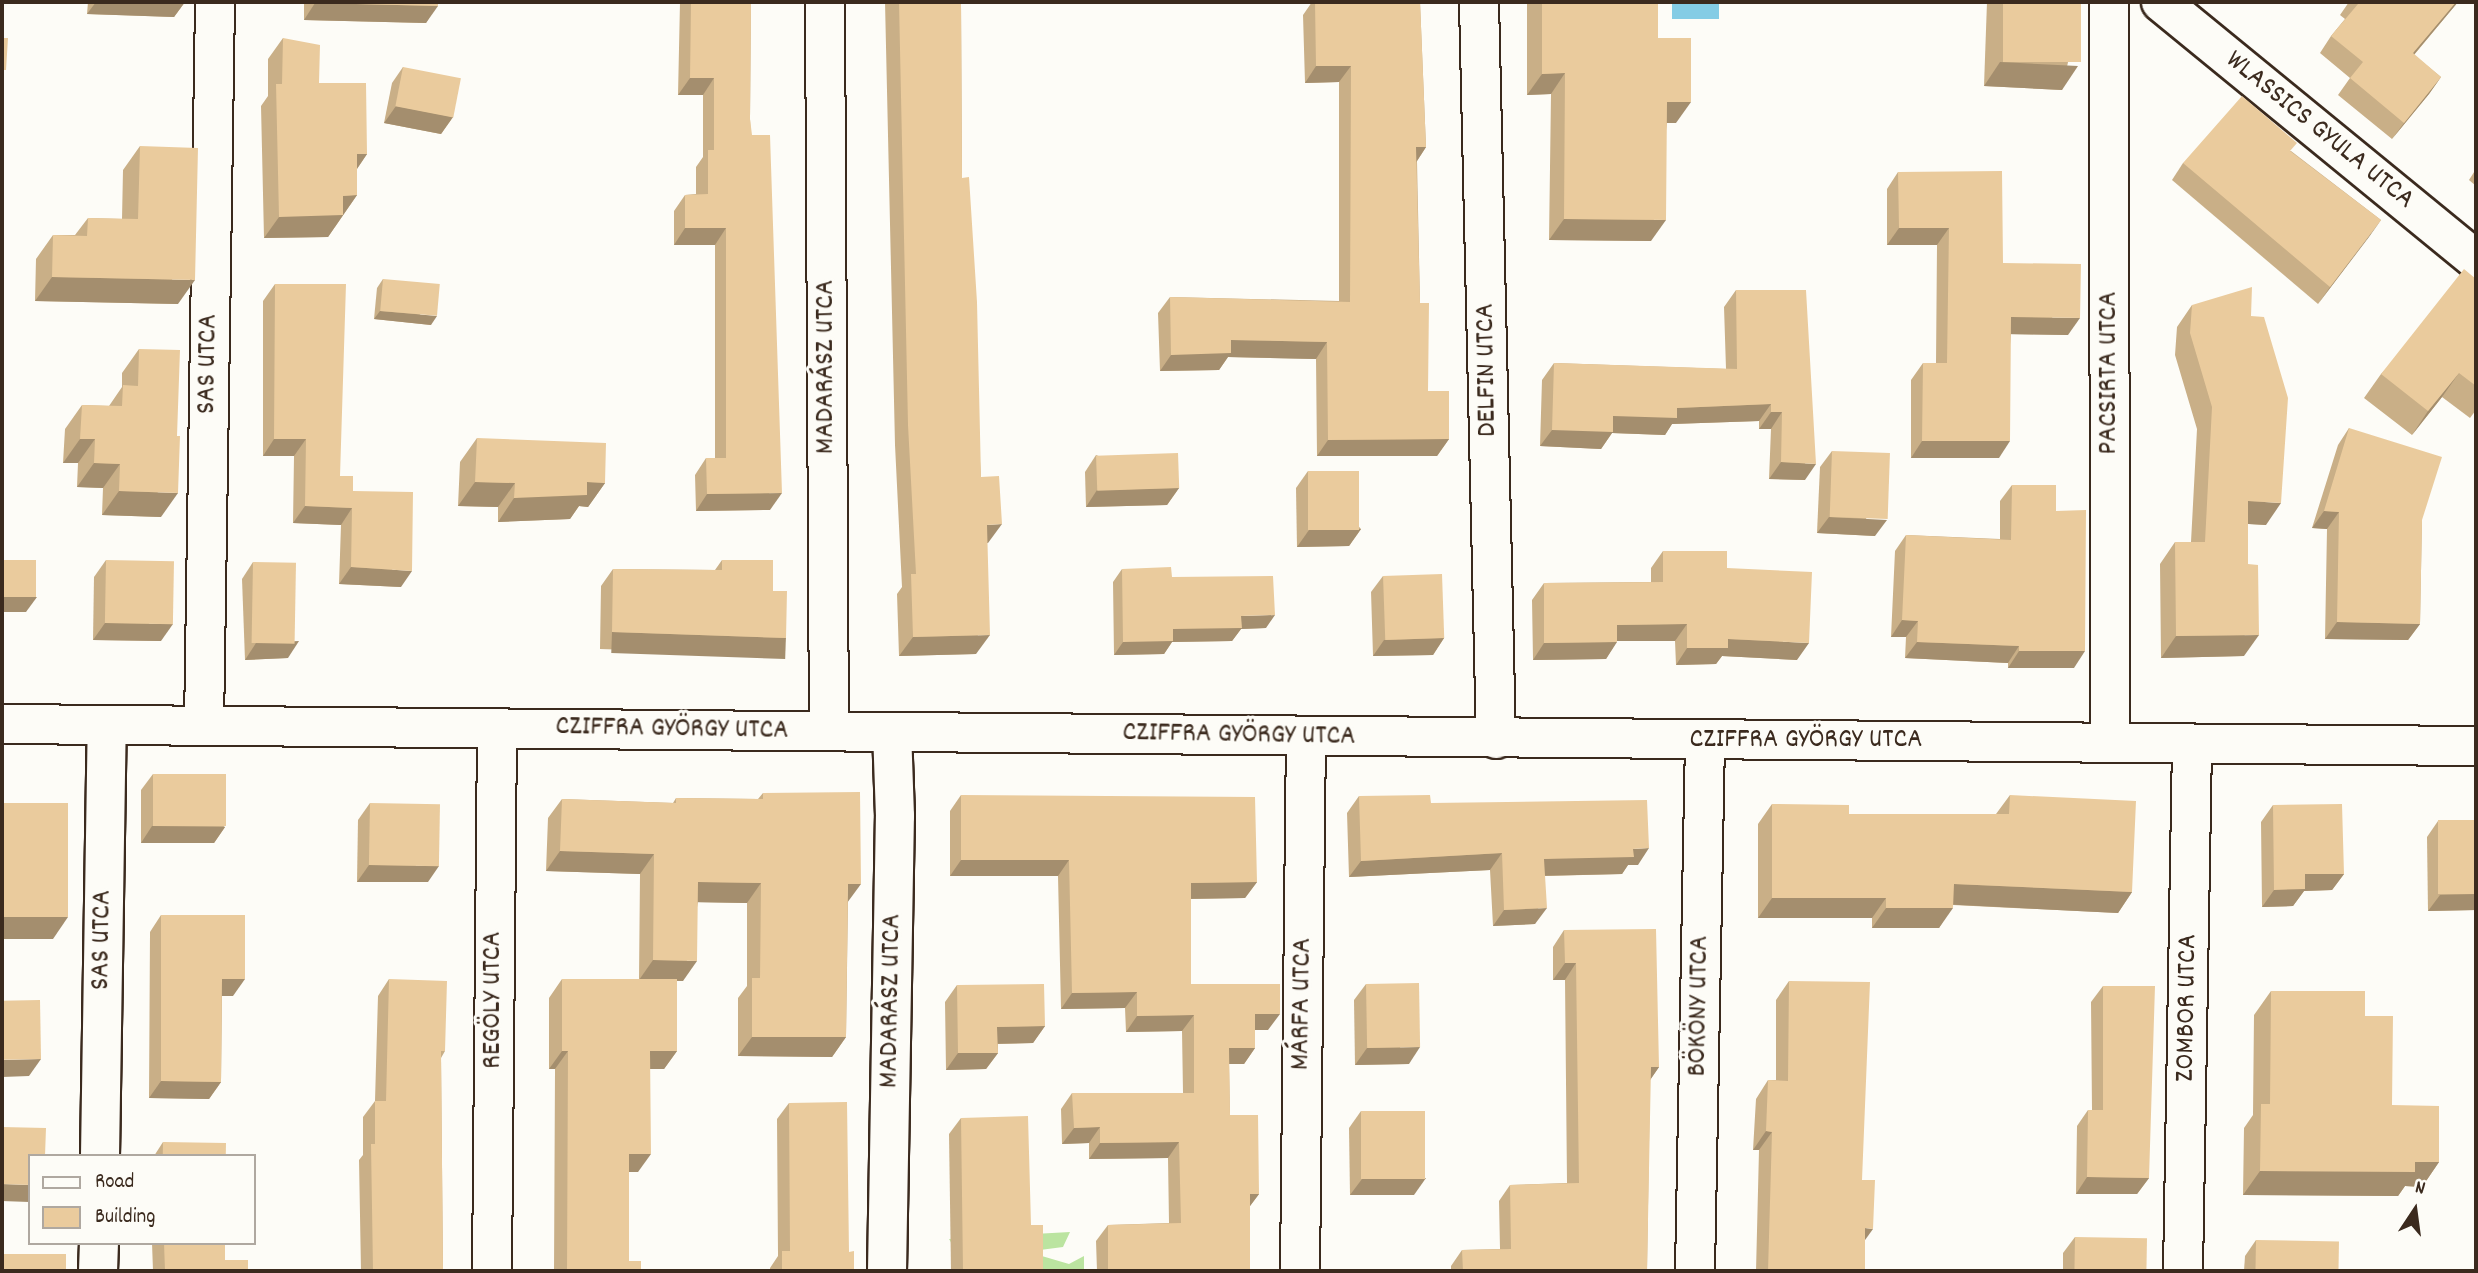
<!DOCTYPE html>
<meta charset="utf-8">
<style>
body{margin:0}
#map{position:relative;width:2478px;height:1273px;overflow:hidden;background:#fdfcf7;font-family:Dekko,sans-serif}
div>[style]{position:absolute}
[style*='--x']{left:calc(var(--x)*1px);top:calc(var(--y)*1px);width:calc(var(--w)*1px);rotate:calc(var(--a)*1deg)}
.green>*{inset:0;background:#bbe4a0}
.water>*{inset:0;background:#84cce5;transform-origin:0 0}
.roads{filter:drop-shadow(2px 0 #3b2a1e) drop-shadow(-2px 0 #3b2a1e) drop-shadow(0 2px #3b2a1e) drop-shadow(0 -2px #3b2a1e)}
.minor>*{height:38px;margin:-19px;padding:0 19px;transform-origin:19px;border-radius:19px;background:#fdfcf7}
.tertiary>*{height:38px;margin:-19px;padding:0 19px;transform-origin:19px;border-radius:19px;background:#fdfcf7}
.wall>*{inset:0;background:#c9af87}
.shaded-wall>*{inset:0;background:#a48e6e;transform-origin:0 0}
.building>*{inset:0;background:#eacb9d;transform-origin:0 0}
span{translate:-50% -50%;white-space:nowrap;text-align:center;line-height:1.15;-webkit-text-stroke:6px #fdfcf7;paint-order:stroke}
.street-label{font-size:28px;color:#3b2a1e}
.frame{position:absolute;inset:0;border:4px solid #3b2a1e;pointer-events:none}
.legend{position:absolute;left:28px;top:1154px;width:228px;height:91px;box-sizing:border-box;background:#fdfcf7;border:2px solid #afa8a0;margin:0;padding:9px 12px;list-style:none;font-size:21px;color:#3b2a1e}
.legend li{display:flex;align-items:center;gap:14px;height:35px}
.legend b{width:35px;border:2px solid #afa8a0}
.north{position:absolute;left:2380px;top:1175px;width:70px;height:70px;-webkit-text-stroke:5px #fdfcf7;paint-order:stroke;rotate:13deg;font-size:19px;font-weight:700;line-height:28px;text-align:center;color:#3b2a1e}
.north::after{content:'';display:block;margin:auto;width:24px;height:32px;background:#3b2a1e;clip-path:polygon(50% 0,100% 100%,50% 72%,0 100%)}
</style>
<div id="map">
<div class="green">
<div style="clip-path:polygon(1070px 1232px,1063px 1247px,1040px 1250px,955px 1249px,949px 1239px)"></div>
<div style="clip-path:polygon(1035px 1254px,1069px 1264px,1084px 1256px,1084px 1271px,1035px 1271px)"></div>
</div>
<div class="water">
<div style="left:1672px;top:2px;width:47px;height:17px"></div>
</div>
<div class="roads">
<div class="minor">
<div style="--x:825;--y:2;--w:729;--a:89.69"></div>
<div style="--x:1479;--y:2;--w:737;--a:88.68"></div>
<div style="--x:2109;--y:2;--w:741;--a:89.92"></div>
<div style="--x:2161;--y:2;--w:407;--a:39.3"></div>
<div style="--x:204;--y:726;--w:724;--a:-89.13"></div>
<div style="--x:100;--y:1156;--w:431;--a:-89.1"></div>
<div style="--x:98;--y:1271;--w:28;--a:-88"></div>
<div style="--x:492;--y:1271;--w:543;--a:-89.47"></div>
<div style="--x:887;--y:1271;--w:455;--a:-89"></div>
<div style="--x:895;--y:816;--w:84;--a:-92"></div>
<div style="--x:1300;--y:1271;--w:533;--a:-89.36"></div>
<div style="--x:1695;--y:1271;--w:530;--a:-88.92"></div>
<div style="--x:2183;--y:1271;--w:527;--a:-89.02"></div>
</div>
<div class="tertiary">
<div style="--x:2;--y:724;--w:2474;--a:0.51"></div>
</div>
</div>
<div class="wall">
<div style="clip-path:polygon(88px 2px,185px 2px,174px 17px,87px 14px)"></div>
<div style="clip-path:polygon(304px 2px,438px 2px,426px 23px,304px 20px)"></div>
<div style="clip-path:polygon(680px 2px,751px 2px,750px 119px,770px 510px,696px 511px,695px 475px,706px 458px,715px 458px,715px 245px,674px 245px,674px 211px,685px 195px,696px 194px,696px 167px,703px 157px,703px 95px,678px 95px)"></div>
<div style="clip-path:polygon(885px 2px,961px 2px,962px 178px,981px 477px,988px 543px,987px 543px,976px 654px,899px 656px,897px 594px,902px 587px,895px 445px)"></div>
<div style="clip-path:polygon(1312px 2px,1420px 2px,1426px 147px,1417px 161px,1420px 303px,1428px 391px,1449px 439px,1437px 456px,1317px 456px,1316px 359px,1228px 357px,1219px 370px,1160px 371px,1158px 313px,1170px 297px,1339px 301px,1339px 82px,1305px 83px,1303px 15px)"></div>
<div style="clip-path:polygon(1527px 2px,1658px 2px,1658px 38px,1676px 123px,1667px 123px,1651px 241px,1549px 240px,1551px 94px,1527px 95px)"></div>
<div style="clip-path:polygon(1987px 2px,2081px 2px,2062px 90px,1984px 86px)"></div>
<div style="clip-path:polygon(2349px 2px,2458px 2px,2414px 55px,2441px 77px,2429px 94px,2392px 139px,2338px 95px,2350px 78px,2320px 53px,2331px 36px,2345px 19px,2340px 15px)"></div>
<div style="clip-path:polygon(283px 38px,319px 83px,367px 154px,357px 169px,357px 195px,328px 237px,264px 238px,261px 106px,268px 96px,268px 59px)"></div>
<div style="clip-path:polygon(403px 67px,453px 117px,441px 134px,384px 123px,392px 83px)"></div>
<div style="clip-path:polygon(140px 146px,178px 304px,35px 301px,36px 259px,53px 235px,75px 235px,88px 218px,122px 219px,123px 170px)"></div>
<div style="clip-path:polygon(2291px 151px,2381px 220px,2318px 304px,2172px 180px,2183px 163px)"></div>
<div style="clip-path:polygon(2476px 169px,2476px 186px,2469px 180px)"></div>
<div style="clip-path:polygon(1898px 172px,2003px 263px,2068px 335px,2011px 334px,1999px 458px,1911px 458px,1911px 380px,1923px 363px,1936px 363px,1937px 245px,1887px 245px,1887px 189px)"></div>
<div style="clip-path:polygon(383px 279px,431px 325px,374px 319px,377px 288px)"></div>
<div style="clip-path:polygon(2476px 279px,2476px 410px,2470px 418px,2442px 397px,2412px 435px,2364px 398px,2381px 374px)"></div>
<div style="clip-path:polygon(275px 284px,340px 476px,353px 491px,401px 587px,339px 584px,341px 525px,293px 523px,294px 456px,263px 456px,263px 301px)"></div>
<div style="clip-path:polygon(1736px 290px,1806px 290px,1805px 480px,1769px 479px,1771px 429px,1759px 429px,1759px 421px,1672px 424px,1665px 435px,1612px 433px,1601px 449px,1540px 446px,1542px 380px,1554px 363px,1726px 369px,1724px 307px)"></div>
<div style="clip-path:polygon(2192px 305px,2251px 316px,2266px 525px,2248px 524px,2244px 656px,2161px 658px,2160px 564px,2175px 542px,2191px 542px,2197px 429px,2175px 355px,2177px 327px)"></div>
<div style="clip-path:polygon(139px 349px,161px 517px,102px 515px,103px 488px,77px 487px,78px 463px,63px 463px,65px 429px,82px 405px,109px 406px,122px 387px,122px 373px)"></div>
<div style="clip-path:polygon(2349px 428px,2422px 520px,2420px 624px,2408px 640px,2325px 639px,2327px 529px,2312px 528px,2338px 445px)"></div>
<div style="clip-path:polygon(477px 438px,605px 483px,588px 507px,579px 506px,570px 519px,498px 522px,498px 507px,458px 506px,460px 462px)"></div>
<div style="clip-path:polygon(1832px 451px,1875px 536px,1817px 533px,1820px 467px)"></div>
<div style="clip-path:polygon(1096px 455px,1179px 488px,1167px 505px,1086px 507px,1085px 472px)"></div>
<div style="clip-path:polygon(1308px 471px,1361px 529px,1349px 546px,1297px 547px,1296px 488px)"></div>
<div style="clip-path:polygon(2012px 485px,2056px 511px,2074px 668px,2008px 668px,2008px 663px,1905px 658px,1906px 637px,1891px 637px,1895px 551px,1906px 535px,2000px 539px,2000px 501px)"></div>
<div style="clip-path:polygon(1663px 551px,1727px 568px,1797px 660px,1722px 656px,1716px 664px,1676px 665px,1675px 641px,1617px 641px,1606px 659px,1533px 660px,1532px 600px,1544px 583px,1651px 582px,1651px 568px)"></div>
<div style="clip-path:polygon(106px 560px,161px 641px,93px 640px,94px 577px)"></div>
<div style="clip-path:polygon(722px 560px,773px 591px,786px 638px,775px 655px,600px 649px,601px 586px,613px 569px,715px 570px)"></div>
<div style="clip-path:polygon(253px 562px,288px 658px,245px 660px,242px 579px)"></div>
<div style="clip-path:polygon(1122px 569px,1172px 577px,1266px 628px,1241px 629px,1232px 641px,1172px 642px,1164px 654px,1114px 655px,1113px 582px)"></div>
<div style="clip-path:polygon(1383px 576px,1444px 638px,1433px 655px,1373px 656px,1371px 592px)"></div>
<div style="clip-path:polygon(153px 774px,225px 827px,214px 843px,141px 843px,141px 790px)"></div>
<div style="clip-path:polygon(763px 793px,848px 902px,846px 1037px,832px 1057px,738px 1056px,738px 998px,747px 986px,747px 903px,698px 902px,683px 981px,677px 981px,677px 1051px,664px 1069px,650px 1069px,638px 1172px,629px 1172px,629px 1261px,641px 1271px,554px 1271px,555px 1069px,549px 1069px,549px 998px,562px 979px,639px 979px,640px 874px,546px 871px,548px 818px,562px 799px,673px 803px,676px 798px,758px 799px)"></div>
<div style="clip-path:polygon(961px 795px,1257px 882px,1245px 898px,1191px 899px,1191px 984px,1268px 1030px,1255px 1030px,1255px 1048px,1244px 1064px,1229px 1064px,1230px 1115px,1259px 1194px,1250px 1206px,1250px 1271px,1097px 1271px,1096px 1241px,1108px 1225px,1169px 1223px,1168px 1158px,1089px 1159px,1089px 1143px,1062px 1144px,1061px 1109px,1072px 1093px,1183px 1093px,1182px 1031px,1126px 1032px,1125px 1008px,1061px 1009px,1058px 876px,950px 876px,950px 811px)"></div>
<div style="clip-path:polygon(2010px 795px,2132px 892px,2118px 913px,1953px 905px,1939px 928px,1872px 928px,1872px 918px,1758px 918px,1758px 824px,1772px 804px,1849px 814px,1996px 814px)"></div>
<div style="clip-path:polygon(1359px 796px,1431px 803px,1638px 865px,1628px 865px,1622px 874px,1545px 876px,1535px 924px,1493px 926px,1490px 870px,1349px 877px,1347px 813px)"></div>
<div style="clip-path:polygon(370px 803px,428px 882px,357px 882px,358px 820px)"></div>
<div style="clip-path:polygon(2273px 805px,2344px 874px,2332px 890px,2304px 891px,2293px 906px,2262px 907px,2261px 822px)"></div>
<div style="clip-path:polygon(2476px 820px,2476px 910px,2428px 911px,2427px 837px,2438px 821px)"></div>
<div style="clip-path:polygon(161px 915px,233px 996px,222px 996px,221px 1082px,209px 1099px,149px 1098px,150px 932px)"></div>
<div style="clip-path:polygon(1564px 930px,1659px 1067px,1650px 1080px,1647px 1271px,1451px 1271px,1451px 1266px,1462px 1250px,1500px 1249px,1499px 1201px,1510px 1185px,1567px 1183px,1565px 980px,1553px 980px,1553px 947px)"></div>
<div style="clip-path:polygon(389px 979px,445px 1051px,441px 1058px,443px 1271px,361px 1271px,359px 1160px,363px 1155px,363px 1117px,375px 1101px,378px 996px)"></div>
<div style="clip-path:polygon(1789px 981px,1862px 1180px,1865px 1240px,1865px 1271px,1756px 1271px,1759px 1150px,1753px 1150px,1756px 1099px,1768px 1080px,1776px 1080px,1776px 1000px)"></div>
<div style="clip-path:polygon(1366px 984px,1409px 1064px,1355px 1065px,1354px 1000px)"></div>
<div style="clip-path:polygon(957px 985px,1045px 1026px,1033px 1043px,998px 1044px,998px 1053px,986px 1069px,946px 1070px,945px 1002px)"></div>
<div style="clip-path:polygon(2103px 986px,2149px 1178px,2137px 1194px,2076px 1194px,2077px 1126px,2088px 1110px,2092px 1110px,2091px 1002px)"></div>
<div style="clip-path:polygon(2271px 991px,2365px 1016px,2392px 1105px,2439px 1162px,2422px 1187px,2405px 1186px,2398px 1196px,2243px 1195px,2244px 1128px,2253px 1115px,2254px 1015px)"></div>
<div style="clip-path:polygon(789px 1103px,849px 1252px,854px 1271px,770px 1271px,770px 1268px,778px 1256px,777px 1119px)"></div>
<div style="clip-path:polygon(1361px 1111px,1414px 1195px,1350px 1195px,1349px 1128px)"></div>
<div style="clip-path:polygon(961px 1118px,1031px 1225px,1043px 1271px,951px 1271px,949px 1134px)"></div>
<div style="clip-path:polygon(163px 1142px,226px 1156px,154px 1156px)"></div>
<div style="clip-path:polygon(2075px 1237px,2146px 1271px,2063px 1271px,2063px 1253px)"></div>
<div style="clip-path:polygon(2256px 1240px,2339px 1271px,2244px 1271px,2245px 1256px)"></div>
<div style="clip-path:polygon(152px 1243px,225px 1243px,225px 1260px,248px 1271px,153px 1271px)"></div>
</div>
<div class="shaded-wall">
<div style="clip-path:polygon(96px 2px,185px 2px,174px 17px,87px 14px)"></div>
<div style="clip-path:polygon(2456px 2px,2458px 2px,2401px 70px,2413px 53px)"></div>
<div style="clip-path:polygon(315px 3px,438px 6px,426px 23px,304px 20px)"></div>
<div style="clip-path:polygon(2000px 62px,2078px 66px,2062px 90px,1984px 86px)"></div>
<div style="clip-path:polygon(1316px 66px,1351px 66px,1339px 82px,1305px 83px)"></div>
<div style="clip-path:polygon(1565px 73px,1551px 94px,1527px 95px,1542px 74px)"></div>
<div style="clip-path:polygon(2441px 77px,2429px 94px,2392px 139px,2404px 123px)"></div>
<div style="clip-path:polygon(690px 78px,714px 78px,703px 95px,678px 95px)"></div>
<div style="clip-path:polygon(1667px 102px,1691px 102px,1676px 123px,1652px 123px)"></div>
<div style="clip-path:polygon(396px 106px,453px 117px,441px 134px,384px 123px)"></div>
<div style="clip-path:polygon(1416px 147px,1426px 147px,1415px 164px)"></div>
<div style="clip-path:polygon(357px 154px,367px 154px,352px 176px)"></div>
<div style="clip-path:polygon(357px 195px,328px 237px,264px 238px,279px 217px,343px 196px)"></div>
<div style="clip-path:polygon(1564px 219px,1666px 220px,1651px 241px,1549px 240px)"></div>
<div style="clip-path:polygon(2381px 220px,2369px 237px,2318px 304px,2330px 287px)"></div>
<div style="clip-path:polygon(685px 228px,726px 228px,715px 245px,674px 245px)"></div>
<div style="clip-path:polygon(1899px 228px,1949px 228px,1937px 245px,1887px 245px)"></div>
<div style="clip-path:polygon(52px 277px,195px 280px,178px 304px,35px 301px)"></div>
<div style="clip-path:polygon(380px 311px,437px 316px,431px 325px,374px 319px)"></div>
<div style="clip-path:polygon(2011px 317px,2080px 318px,2068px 335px,1999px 334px)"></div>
<div style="clip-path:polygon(1231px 340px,1327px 342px,1316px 359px,1228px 357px,1219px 370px,1160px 371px,1171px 355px)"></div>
<div style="clip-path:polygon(2459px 373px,2442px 397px,2412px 435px,2428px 411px)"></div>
<div style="clip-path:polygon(1771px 404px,1759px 421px,1672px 424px,1665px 435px,1612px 433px,1601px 449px,1540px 446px,1552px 430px,1613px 416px,1677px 408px)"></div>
<div style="clip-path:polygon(1771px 412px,1782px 412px,1771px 429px,1759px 429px)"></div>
<div style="clip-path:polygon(80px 439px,95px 439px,78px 463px,63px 463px)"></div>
<div style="clip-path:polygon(274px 439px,306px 439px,294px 456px,263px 456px)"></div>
<div style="clip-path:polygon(1449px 439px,1437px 456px,1317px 456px,1328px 440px)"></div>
<div style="clip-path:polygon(1922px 441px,2010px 441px,1999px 458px,1911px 458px)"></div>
<div style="clip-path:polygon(1781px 462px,1816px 464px,1805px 480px,1769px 479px)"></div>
<div style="clip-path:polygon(94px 463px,120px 464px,103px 488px,77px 487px)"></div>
<div style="clip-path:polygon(475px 482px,515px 483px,498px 507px,458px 506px)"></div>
<div style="clip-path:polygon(587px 482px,605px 483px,588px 507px,579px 506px,570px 519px,498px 522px,514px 498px)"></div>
<div style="clip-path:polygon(1179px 488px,1167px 505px,1086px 507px,1097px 490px)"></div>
<div style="clip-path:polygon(119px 491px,178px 493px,161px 517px,102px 515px)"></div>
<div style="clip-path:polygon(782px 493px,770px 510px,696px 511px,707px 494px)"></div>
<div style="clip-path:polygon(2248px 501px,2281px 503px,2266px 525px,2233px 523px)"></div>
<div style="clip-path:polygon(305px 506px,352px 508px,341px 525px,293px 523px)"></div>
<div style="clip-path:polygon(2324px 511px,2339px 512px,2327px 529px,2312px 528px)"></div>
<div style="clip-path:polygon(1829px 517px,1887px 520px,1875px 536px,1817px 533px)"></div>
<div style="clip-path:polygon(1002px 524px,988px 543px,973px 544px,987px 525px)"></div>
<div style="clip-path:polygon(1361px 529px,1349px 546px,1297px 547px,1309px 530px)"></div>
<div style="clip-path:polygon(351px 567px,412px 571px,401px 587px,339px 584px)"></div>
<div style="clip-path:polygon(2px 597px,37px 597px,26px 612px,2px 612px)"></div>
<div style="clip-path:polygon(1275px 615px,1266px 628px,1241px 629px,1232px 641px,1172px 642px,1164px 654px,1114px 655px,1123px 642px,1173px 629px,1241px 616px)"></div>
<div style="clip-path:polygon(1902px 620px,1918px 621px,1906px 637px,1891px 637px)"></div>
<div style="clip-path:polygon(2337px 622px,2420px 624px,2408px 640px,2325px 639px)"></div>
<div style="clip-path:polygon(105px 623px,173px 624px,161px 641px,93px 640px)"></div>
<div style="clip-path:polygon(1687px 624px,1675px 641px,1605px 641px,1617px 625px)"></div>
<div style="left:612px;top:632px;width:174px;height:21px;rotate:2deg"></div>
<div style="clip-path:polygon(990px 635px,976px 654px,899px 656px,913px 637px)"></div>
<div style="clip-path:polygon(2259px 635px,2244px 656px,2161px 658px,2176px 636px)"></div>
<div style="clip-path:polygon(1444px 638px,1433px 655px,1373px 656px,1384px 640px)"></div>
<div style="clip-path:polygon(1728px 639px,1809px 643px,1797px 660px,1722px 656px,1716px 664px,1676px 665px,1687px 648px)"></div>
<div style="clip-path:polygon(299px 641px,288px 658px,245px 660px,256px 643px)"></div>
<div style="clip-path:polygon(1617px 642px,1606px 659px,1533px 660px,1544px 643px)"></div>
<div style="clip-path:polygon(1917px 642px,2019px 646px,2008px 663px,1905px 658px)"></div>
<div style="clip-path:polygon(2019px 651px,2085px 651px,2074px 668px,2008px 668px)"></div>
<div style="clip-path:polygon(152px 826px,225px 827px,214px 843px,141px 843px)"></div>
<div style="clip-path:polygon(1649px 848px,1638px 865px,1628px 865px,1622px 874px,1533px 876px,1544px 859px,1633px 849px)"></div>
<div style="clip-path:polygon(560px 851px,654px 854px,640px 874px,546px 871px)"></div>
<div style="clip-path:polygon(1502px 853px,1490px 870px,1349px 877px,1361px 861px)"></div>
<div style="clip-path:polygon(961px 860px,1069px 860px,1058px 876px,950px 876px)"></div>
<div style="clip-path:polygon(369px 865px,439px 866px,428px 882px,357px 882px)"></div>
<div style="clip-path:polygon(2305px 874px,2344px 874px,2332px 890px,2304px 891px,2293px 906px,2262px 907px,2274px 890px)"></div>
<div style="clip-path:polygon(698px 882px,761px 883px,747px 903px,684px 902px)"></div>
<div style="clip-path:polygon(1257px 882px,1245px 898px,1180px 899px,1191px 883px)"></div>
<div style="clip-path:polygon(848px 884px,861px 884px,847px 903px)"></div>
<div style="clip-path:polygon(1954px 884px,2132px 892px,2118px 913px,1940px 904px)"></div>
<div style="clip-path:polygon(2476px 894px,2476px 910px,2428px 911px,2440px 895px)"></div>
<div style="clip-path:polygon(1772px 898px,1886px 898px,1872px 918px,1758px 918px)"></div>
<div style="clip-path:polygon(1547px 908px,1535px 924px,1493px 926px,1504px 910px)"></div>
<div style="clip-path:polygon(1886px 908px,1953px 908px,1939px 928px,1872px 928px)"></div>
<div style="clip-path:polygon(2px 917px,68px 917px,53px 939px,2px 939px)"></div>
<div style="clip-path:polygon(653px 960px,697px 961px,683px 981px,639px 980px)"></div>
<div style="clip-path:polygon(1565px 963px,1576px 963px,1565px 980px,1553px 980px)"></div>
<div style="clip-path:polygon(222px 979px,245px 979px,233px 996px,210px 996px)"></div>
<div style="clip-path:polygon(1137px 992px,1125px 1008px,1061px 1009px,1072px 993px)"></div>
<div style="clip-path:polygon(1255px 1014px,1280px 1014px,1268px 1030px,1244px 1030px)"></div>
<div style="clip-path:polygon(1194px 1015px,1182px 1031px,1126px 1032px,1137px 1016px)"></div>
<div style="clip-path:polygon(1045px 1026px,1033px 1043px,986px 1044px,997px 1027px)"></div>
<div style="clip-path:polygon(752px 1037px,846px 1037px,832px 1057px,738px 1056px)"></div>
<div style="clip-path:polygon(1420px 1047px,1409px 1064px,1355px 1065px,1367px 1048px)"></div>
<div style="clip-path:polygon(1229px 1048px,1255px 1048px,1244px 1064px,1217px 1064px)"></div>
<div style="clip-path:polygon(562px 1051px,568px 1051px,555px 1069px,549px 1069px)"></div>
<div style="clip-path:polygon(650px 1051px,677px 1051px,664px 1069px,637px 1069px)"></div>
<div style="clip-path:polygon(958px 1053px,998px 1053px,986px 1069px,946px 1070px)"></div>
<div style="clip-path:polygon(41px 1059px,29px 1076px,2px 1077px,2px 1060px)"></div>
<div style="clip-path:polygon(1651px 1067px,1659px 1067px,1648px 1083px)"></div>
<div style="clip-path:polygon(161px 1081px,221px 1082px,209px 1099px,149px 1098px)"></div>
<div style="clip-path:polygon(1100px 1127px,1089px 1143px,1062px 1144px,1074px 1128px)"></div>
<div style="clip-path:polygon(1766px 1131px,1772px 1132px,1759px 1150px,1753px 1150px)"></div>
<div style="clip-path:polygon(1179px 1142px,1168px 1158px,1089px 1159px,1100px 1143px)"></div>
<div style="clip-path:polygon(629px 1154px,651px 1154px,638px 1172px,616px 1172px)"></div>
<div style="clip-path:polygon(2415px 1162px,2439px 1162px,2422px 1187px,2405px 1186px,2398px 1196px,2243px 1195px,2260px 1171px)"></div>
<div style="clip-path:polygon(2087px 1177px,2149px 1178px,2137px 1194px,2076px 1194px)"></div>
<div style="clip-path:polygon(1426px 1178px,1414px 1195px,1350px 1195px,1362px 1179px)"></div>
<div style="left:2px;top:1184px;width:28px;height:17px;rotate:2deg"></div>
<div style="clip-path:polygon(1250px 1194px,1259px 1194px,1247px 1210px)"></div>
<div style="clip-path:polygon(1865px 1228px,1873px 1229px,1860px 1247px)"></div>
</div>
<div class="building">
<div style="clip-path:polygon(315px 2px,438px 2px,438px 6px,315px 3px)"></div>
<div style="clip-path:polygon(691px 2px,751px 2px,750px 119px,752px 135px,770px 135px,782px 493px,707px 494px,706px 458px,726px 458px,726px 228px,685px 228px,685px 195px,708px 194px,708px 150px,714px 150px,714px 78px,690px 78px)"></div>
<div style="clip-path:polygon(899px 2px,961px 2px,962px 178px,969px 177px,977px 302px,981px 477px,999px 476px,1002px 524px,987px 525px,990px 635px,913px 637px,911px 574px,916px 574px,908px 425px)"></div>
<div style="clip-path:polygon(1315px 2px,1420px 2px,1426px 147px,1416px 147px,1420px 303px,1429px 303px,1428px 391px,1449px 391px,1449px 439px,1328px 440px,1327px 342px,1231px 340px,1231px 353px,1171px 355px,1170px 297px,1350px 302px,1351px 66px,1316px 66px)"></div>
<div style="clip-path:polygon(1542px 2px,1658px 2px,1658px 38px,1691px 38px,1691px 102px,1667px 102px,1666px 220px,1564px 219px,1565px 73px,1542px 74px)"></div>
<div style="left:2003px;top:2px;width:78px;height:60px"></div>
<div style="clip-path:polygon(2356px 2px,2456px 2px,2413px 53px,2441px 77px,2404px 123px,2350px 78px,2363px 62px,2331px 36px,2358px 4px)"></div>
<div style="clip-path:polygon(2px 38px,8px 38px,6px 70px,2px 70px)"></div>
<div style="clip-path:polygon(283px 38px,320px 45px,319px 83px,366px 83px,367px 154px,357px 154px,357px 195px,343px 196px,343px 215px,279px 217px,276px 84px,282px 84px)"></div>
<div style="left:403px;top:67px;width:59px;height:40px;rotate:11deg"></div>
<div style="clip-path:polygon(2242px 96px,2297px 143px,2290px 151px,2381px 220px,2330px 287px,2183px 163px)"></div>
<div style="clip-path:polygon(140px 146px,198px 148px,195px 280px,52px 277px,53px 235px,87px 236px,88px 218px,138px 219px)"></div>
<div style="clip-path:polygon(2002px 171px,2003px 263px,2081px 264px,2080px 318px,2011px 317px,2010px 441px,1922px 441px,1923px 363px,1947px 363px,1949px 228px,1899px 228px,1898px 172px)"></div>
<div style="clip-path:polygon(2464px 269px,2476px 279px,2476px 386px,2459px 373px,2428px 411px,2381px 374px)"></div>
<div style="left:383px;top:279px;width:57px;height:32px;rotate:5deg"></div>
<div style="clip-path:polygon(275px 284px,346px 284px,340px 476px,353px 476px,353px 491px,413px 492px,412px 571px,351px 567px,352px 508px,305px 506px,306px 439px,274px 439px)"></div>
<div style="clip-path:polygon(2252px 287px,2251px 316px,2264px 317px,2288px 398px,2281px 503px,2248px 501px,2248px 564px,2258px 565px,2259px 635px,2176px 636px,2175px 542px,2205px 542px,2212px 407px,2190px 333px,2192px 305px)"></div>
<div style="clip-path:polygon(1736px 290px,1806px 290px,1816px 464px,1781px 462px,1782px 412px,1771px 412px,1771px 404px,1677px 408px,1677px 418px,1613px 416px,1613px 432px,1552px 430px,1554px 363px,1737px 369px)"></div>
<div style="clip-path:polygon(139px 349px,180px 350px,177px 436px,180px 436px,178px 493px,119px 491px,120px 464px,94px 463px,95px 439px,80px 439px,82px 405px,122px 406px,123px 385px,138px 386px)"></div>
<div style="clip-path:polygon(2349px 428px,2442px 457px,2422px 520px,2420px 624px,2337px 622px,2339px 512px,2324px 511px)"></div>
<div style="clip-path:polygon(477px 438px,606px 443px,605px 483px,587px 482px,587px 495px,514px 498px,515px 483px,475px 482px)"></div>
<div style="left:1832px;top:451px;width:58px;height:66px;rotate:2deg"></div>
<div style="left:1178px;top:453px;width:35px;height:82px;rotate:88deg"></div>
<div style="left:1308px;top:471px;width:51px;height:59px"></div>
<div style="clip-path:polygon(2012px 485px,2056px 485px,2056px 511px,2086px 510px,2085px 651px,2019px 651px,2019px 646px,1917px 642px,1918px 621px,1902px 620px,1906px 535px,2011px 540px)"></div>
<div style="clip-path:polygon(1663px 551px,1727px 551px,1727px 568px,1812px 572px,1809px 643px,1728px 639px,1728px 648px,1687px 648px,1687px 624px,1617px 625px,1617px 642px,1544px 643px,1544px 583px,1663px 582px)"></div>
<div style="left:2px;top:560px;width:34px;height:37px"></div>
<div style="left:106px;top:560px;width:68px;height:63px;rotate:1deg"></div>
<div style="clip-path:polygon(722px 560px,773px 560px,773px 591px,787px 591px,786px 638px,612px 632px,613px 569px,722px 570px)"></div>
<div style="left:253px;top:562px;width:43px;height:81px;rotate:1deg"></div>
<div style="clip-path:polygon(1171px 567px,1172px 577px,1273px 576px,1275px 615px,1241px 616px,1242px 628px,1173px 629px,1173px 641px,1123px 642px,1122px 569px)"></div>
<div style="left:1442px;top:574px;width:64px;height:59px;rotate:88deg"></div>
<div style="left:153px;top:774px;width:73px;height:52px"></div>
<div style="clip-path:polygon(860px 792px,861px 884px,848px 884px,846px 1037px,752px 1037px,752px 978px,760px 978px,761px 883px,698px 882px,697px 961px,653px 960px,654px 854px,560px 851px,562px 799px,676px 803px,676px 798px,763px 799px,763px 793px)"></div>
<div style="clip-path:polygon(961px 795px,1255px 797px,1257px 882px,1191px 883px,1191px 984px,1280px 984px,1280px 1014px,1255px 1014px,1255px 1048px,1229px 1048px,1230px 1115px,1258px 1115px,1259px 1194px,1250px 1194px,1250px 1271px,1108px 1271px,1108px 1225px,1181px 1223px,1179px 1142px,1100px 1143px,1100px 1127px,1074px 1128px,1072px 1093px,1194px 1093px,1194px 1015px,1137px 1016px,1137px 992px,1072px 993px,1069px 860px,961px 860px)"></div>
<div style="clip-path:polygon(1430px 795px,1431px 803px,1647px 800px,1649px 848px,1633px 849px,1634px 857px,1544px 859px,1547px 908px,1504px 910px,1502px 853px,1361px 861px,1359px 796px)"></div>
<div style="clip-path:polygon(2010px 795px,2136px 801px,2132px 892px,1954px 884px,1953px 908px,1886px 908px,1886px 898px,1772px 898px,1772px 804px,1849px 805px,1849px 814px,2009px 814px)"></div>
<div style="left:2px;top:803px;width:66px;height:114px"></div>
<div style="left:370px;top:803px;width:70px;height:62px;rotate:1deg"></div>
<div style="clip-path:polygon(2342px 804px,2344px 874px,2305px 874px,2305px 889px,2274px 890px,2273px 805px)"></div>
<div style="left:2476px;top:820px;width:74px;height:38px;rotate:90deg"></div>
<div style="clip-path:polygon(161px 915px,245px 915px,245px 979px,222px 979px,221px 1082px,161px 1081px)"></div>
<div style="clip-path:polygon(1656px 929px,1659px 1067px,1651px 1067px,1647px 1271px,1463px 1271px,1462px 1250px,1511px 1249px,1510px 1185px,1579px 1183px,1576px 963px,1565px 963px,1564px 930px)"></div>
<div style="clip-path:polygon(389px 979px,447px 981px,445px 1051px,441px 1051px,443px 1271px,373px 1271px,371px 1144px,375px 1144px,375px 1101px,386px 1101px)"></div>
<div style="clip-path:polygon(562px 979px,677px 979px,677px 1051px,650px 1051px,651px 1154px,629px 1154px,629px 1261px,641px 1261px,641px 1271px,567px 1271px,568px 1051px,562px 1051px)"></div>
<div style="clip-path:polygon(1789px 981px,1870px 982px,1862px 1180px,1875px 1180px,1873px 1229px,1865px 1228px,1865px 1271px,1768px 1271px,1772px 1132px,1766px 1131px,1768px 1080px,1788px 1081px)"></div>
<div style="left:1419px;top:983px;width:64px;height:53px;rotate:89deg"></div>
<div style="clip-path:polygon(1044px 984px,1045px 1026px,997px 1027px,998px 1053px,958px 1053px,957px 985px)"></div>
<div style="clip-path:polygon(2103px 986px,2155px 986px,2149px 1178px,2087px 1177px,2088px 1110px,2103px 1110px)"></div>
<div style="clip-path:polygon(2271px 991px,2365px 991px,2365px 1016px,2393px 1016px,2392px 1105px,2439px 1106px,2439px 1162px,2415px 1162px,2415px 1172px,2260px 1171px,2261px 1104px,2270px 1104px)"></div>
<div style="left:40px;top:1000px;width:59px;height:38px;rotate:89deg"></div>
<div style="clip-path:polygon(847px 1102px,849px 1252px,854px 1251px,854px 1271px,782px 1271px,782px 1251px,790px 1251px,789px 1103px)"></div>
<div style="left:1361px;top:1111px;width:64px;height:68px"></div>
<div style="clip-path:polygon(1028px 1116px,1031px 1225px,1043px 1225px,1043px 1271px,963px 1271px,961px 1118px)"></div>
<div style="clip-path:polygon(2px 1127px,46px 1128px,45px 1156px,30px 1156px,30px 1185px,2px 1184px)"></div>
<div style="left:163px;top:1142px;width:63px;height:14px;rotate:1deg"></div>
<div style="left:2075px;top:1237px;width:72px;height:34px;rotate:1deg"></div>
<div style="left:2256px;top:1240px;width:83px;height:31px;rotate:1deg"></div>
<div style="clip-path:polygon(164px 1243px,225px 1243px,225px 1260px,248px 1260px,248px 1271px,165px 1271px)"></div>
<div style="left:2px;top:1254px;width:64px;height:17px"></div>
</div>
<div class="street-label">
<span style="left:2319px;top:131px;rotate:39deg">WLASSICS GYULA UTCA</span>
<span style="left:209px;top:364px;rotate:-89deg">SAS UTCA</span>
<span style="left:827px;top:367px;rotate:-90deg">MADARÁSZ UTCA</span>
<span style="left:1488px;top:370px;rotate:-91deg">DELFIN UTCA</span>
<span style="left:2110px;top:373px;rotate:-90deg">PACSIRTA UTCA</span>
<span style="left:672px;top:730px;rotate:1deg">CZIFFRA GYÖRGY UTCA</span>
<span style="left:1239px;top:736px;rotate:1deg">CZIFFRA GYÖRGY UTCA</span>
<span style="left:1806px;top:741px">CZIFFRA GYÖRGY UTCA</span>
<span style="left:103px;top:940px;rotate:-89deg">SAS UTCA</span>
<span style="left:494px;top:1000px;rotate:-90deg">REGÖLY UTCA</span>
<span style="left:892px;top:1001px;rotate:-89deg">MADARÁSZ UTCA</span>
<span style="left:1303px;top:1004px;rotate:-89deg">MÁRFA UTCA</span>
<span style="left:1700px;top:1006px;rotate:-89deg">BÖKÖNY UTCA</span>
<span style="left:2188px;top:1008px;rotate:-89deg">ZOMBOR UTCA</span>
</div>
<div class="frame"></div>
<ul class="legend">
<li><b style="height:9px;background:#fdfcf7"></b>Road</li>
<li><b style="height:19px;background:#eacb9d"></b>Building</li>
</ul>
<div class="north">N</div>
</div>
